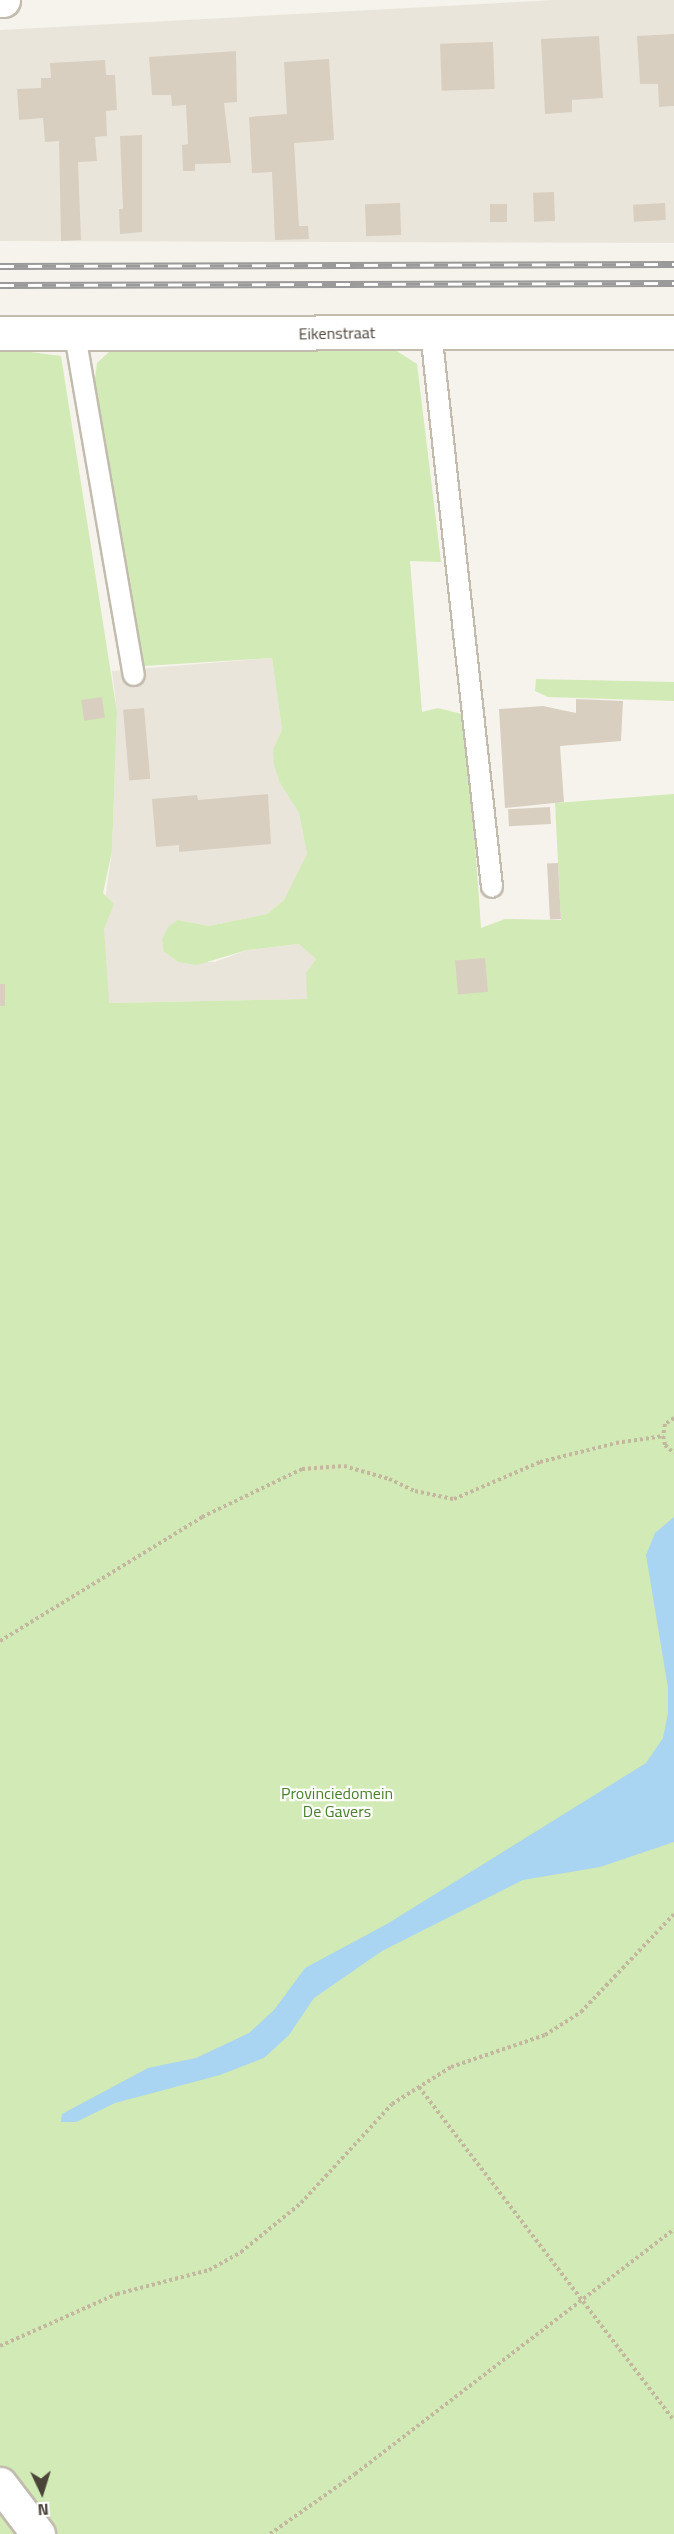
<!DOCTYPE html>
<style>
body{margin:0}
#map{position:relative;width:674px;height:2534px;overflow:hidden;background:#f6f3ec;font-family:"Titillium Web",sans-serif}
div>[style]{position:absolute}
[style*='--x']{left:calc(var(--x)*1px);top:calc(var(--y)*1px);width:calc(var(--w)*1px);rotate:calc(var(--a)*1deg)}
.residential>*{inset:0;background:#eae5da}
.green>*{inset:0;background:#d2eab5}
.water>*{inset:0;background:#a9d4f2}
.building>*{inset:0;background:#d8cfc1;transform-origin:0 0}
.path>*{height:4px;margin-top:-2px;transform-origin:0;background:repeating-linear-gradient(90deg,#c4b79f 0 3px,transparent 0 6px)}
.roads{filter:drop-shadow(2px 0 #c2bbae) drop-shadow(-2px 0 #c2bbae) drop-shadow(0 2px #c2bbae) drop-shadow(0 -2px #c2bbae)}
.lane>*{height:20px;margin:-10px;padding:0 10px;transform-origin:10px;border-radius:10px;background:#fff}
.street>*{height:33px;margin:-16.5px;padding:0 16.5px;transform-origin:16.5px;border-radius:16.5px;background:#fff}
.rail>*{height:7px;margin-top:-3.5px;transform-origin:0;background:repeating-linear-gradient(90deg,#fff 0 14px,#9a9a9a 0 28px);box-sizing:border-box;border-block:2px solid #9a9a9a}
span{translate:-50% -50%;white-space:nowrap;text-align:center;line-height:1.15;-webkit-text-stroke:4.5px #fff;paint-order:stroke}
.street-label{font-size:16px;color:#4b4439}
.park-label{font-size:16px;color:#4a7f2a}
.north{position:absolute;left:12px;top:2462px;width:60px;height:60px;-webkit-text-stroke:4px #fff;paint-order:stroke;rotate:176deg;font-size:16px;font-weight:700;line-height:24px;text-align:center;color:#4b4439}
.north::after{content:'';display:block;margin:auto;width:21px;height:27px;background:#4b4439;clip-path:polygon(50% 0,100% 100%,50% 72%,0 100%)}
</style>
<div id="map">
<div class="residential">
<div style="clip-path:polygon(554px 0,674px 0,674px 243px,0 241px,0 30px)"></div>
<div style="clip-path:polygon(272px 658px,282px 730px,273px 749px,280px 783px,299px 813px,307px 854px,299px 876px,284px 900px,267px 914px,209px 926px,178px 920px,162px 939px,163px 951px,178px 962px,215px 962px,247px 950px,300px 944px,316px 959px,307px 973px,308px 999px,109px 1003px,99px 942px,112px 851px,117px 712px,112px 671px)"></div>
</div>
<div class="green">
<div style="clip-path:polygon(389px 346px,417px 364px,441px 562px,410px 561px,422px 712px,438px 708px,466px 715px,481px 928px,505px 919px,561px 920px,555px 803px,674px 794px,674px 2534px,0 2534px,0 348px,61px 356px,117px 712px,112px 851px,103px 893px,114px 904px,104px 929px,109px 1003px,307px 999px,306px 973px,316px 959px,299px 944px,247px 950px,197px 965px,178px 962px,163px 951px,162px 939px,168px 927px,178px 920px,209px 926px,267px 914px,284px 900px,307px 854px,299px 813px,280px 783px,274px 765px,273px 749px,282px 730px,272px 658px,144px 666px,94px 386px,97px 363px,109px 352px)"></div>
<div style="clip-path:polygon(536px 679px,674px 682px,674px 701px,548px 697px,535px 691px)"></div>
</div>
<div class="water">
<div style="clip-path:polygon(674px 1517px,674px 1842px,600px 1867px,523px 1880px,382px 1951px,314px 1998px,289px 2035px,264px 2058px,220px 2075px,115px 2103px,76px 2122px,61px 2122px,62px 2114px,148px 2068px,196px 2058px,249px 2033px,274px 2010px,305px 1968px,387px 1924px,646px 1763px,663px 1738px,668px 1713px,668px 1688px,646px 1555px,655px 1533px)"></div>
</div>
<div class="building">
<div style="clip-path:polygon(674px 34px,674px 106px,659px 107px,658px 84px,640px 84px,637px 36px)"></div>
<div style="clip-path:polygon(599px 36px,603px 98px,572px 100px,572px 112px,545px 114px,541px 39px)"></div>
<div style="left:493px;top:42px;width:47px;height:53px;rotate:88deg"></div>
<div style="clip-path:polygon(236px 51px,237px 102px,224px 103px,231px 163px,195px 164px,195px 171px,183px 171px,182px 145px,188px 144px,186px 105px,172px 106px,171px 95px,152px 95px,149px 57px)"></div>
<div style="clip-path:polygon(329px 59px,334px 140px,294px 143px,299px 226px,308px 226px,309px 239px,275px 240px,272px 172px,252px 173px,249px 117px,287px 114px,284px 62px)"></div>
<div style="clip-path:polygon(105px 60px,106px 75px,115px 75px,117px 110px,106px 111px,107px 136px,95px 137px,97px 161px,78px 162px,81px 240px,61px 241px,59px 141px,45px 142px,43px 118px,19px 120px,17px 89px,41px 88px,41px 78px,51px 78px,50px 63px)"></div>
<div style="clip-path:polygon(142px 135px,142px 232px,120px 234px,119px 209px,123px 209px,120px 136px)"></div>
<div style="left:554px;top:192px;width:29px;height:21px;rotate:88deg"></div>
<div style="left:400px;top:203px;width:32px;height:35px;rotate:88deg"></div>
<div style="left:665px;top:203px;width:17px;height:32px;rotate:87deg"></div>
<div style="left:490px;top:204px;width:17px;height:18px"></div>
<div style="left:102px;top:697px;width:21px;height:21px;rotate:82deg"></div>
<div style="clip-path:polygon(576px 699px,623px 701px,621px 741px,560px 746px,564px 802px,505px 808px,499px 709px,543px 706px,576px 713px)"></div>
<div style="left:144px;top:708px;width:71px;height:21px;rotate:85deg"></div>
<div style="clip-path:polygon(268px 794px,271px 844px,179px 852px,179px 845px,156px 847px,152px 799px,197px 795px,198px 800px)"></div>
<div style="left:550px;top:807px;width:17px;height:42px;rotate:87deg"></div>
<div style="left:558px;top:863px;width:56px;height:11px;rotate:87deg"></div>
<div style="left:485px;top:958px;width:34px;height:30px;rotate:85deg"></div>
<div style="left:0;top:984px;width:5px;height:22px"></div>
</div>
<div class="path">
<div style="--x:674;--y:1418;--w:11;--a:146"></div>
<div style="--x:665;--y:1424;--w:12;--a:99"></div>
<div style="--x:663;--y:1436;--w:9;--a:77"></div>
<div style="--x:665;--y:1445;--w:12;--a:42"></div>
<div style="--x:0;--y:1641;--w:237;--a:-31.5"></div>
<div style="--x:202;--y:1517;--w:111;--a:-25.6"></div>
<div style="--x:302;--y:1469;--w:42;--a:-4.1"></div>
<div style="--x:344;--y:1466;--w:47;--a:16.1"></div>
<div style="--x:389;--y:1479;--w:29;--a:25"></div>
<div style="--x:415;--y:1491;--w:40;--a:12"></div>
<div style="--x:454;--y:1499;--w:94;--a:-23.3"></div>
<div style="--x:540;--y:1462;--w:78;--a:-14"></div>
<div style="--x:616;--y:1443;--w:48;--a:-8.5"></div>
<div style="--x:419;--y:2087;--w:419;--a:52.6"></div>
<div style="--x:0;--y:2346;--w:128;--a:-24"></div>
<div style="--x:117;--y:2294;--w:95;--a:-14.6"></div>
<div style="--x:209;--y:2270;--w:37;--a:-29"></div>
<div style="--x:241;--y:2252;--w:77;--a:-39.2"></div>
<div style="--x:301;--y:2203;--w:134;--a:-47.4"></div>
<div style="--x:392;--y:2104;--w:70;--a:-32.1"></div>
<div style="--x:451;--y:2067;--w:99;--a:-18.8"></div>
<div style="--x:545;--y:2035;--w:43;--a:-32.6"></div>
<div style="--x:581;--y:2012;--w:135;--a:-46.5"></div>
<div style="--x:270;--y:2534;--w:104;--a:-35.2"></div>
<div style="--x:355;--y:2474;--w:402;--a:-37.5"></div>
</div>
<div class="roads">
<div class="lane">
<div style="--x:431;--y:332;--w:558;--a:83.73"></div>
<div style="--x:75;--y:335;--w:345;--a:80.2"></div>
</div>
<div class="street">
<div style="--x:0;--y:0;--w:3;--a:0"></div>
<div style="--x:0;--y:333;--w:674;--a:-0.09"></div>
<div style="--x:0;--y:2484;--w:63;--a:52.8"></div>
</div>
</div>
<div class="rail">
<div style="--x:0;--y:266;--w:674;--a:-0.17"></div>
<div style="--x:0;--y:285;--w:674;--a:-0.17"></div>
</div>
<div class="street-label">
<span style="left:337px;top:333px;rotate:-1deg">Eikenstraat</span>
</div>
<div class="park-label">
<span style="left:337px;top:1802px">Provinciedomein<br>De Gavers</span>
</div>
<div class="north">N</div>
</div>
